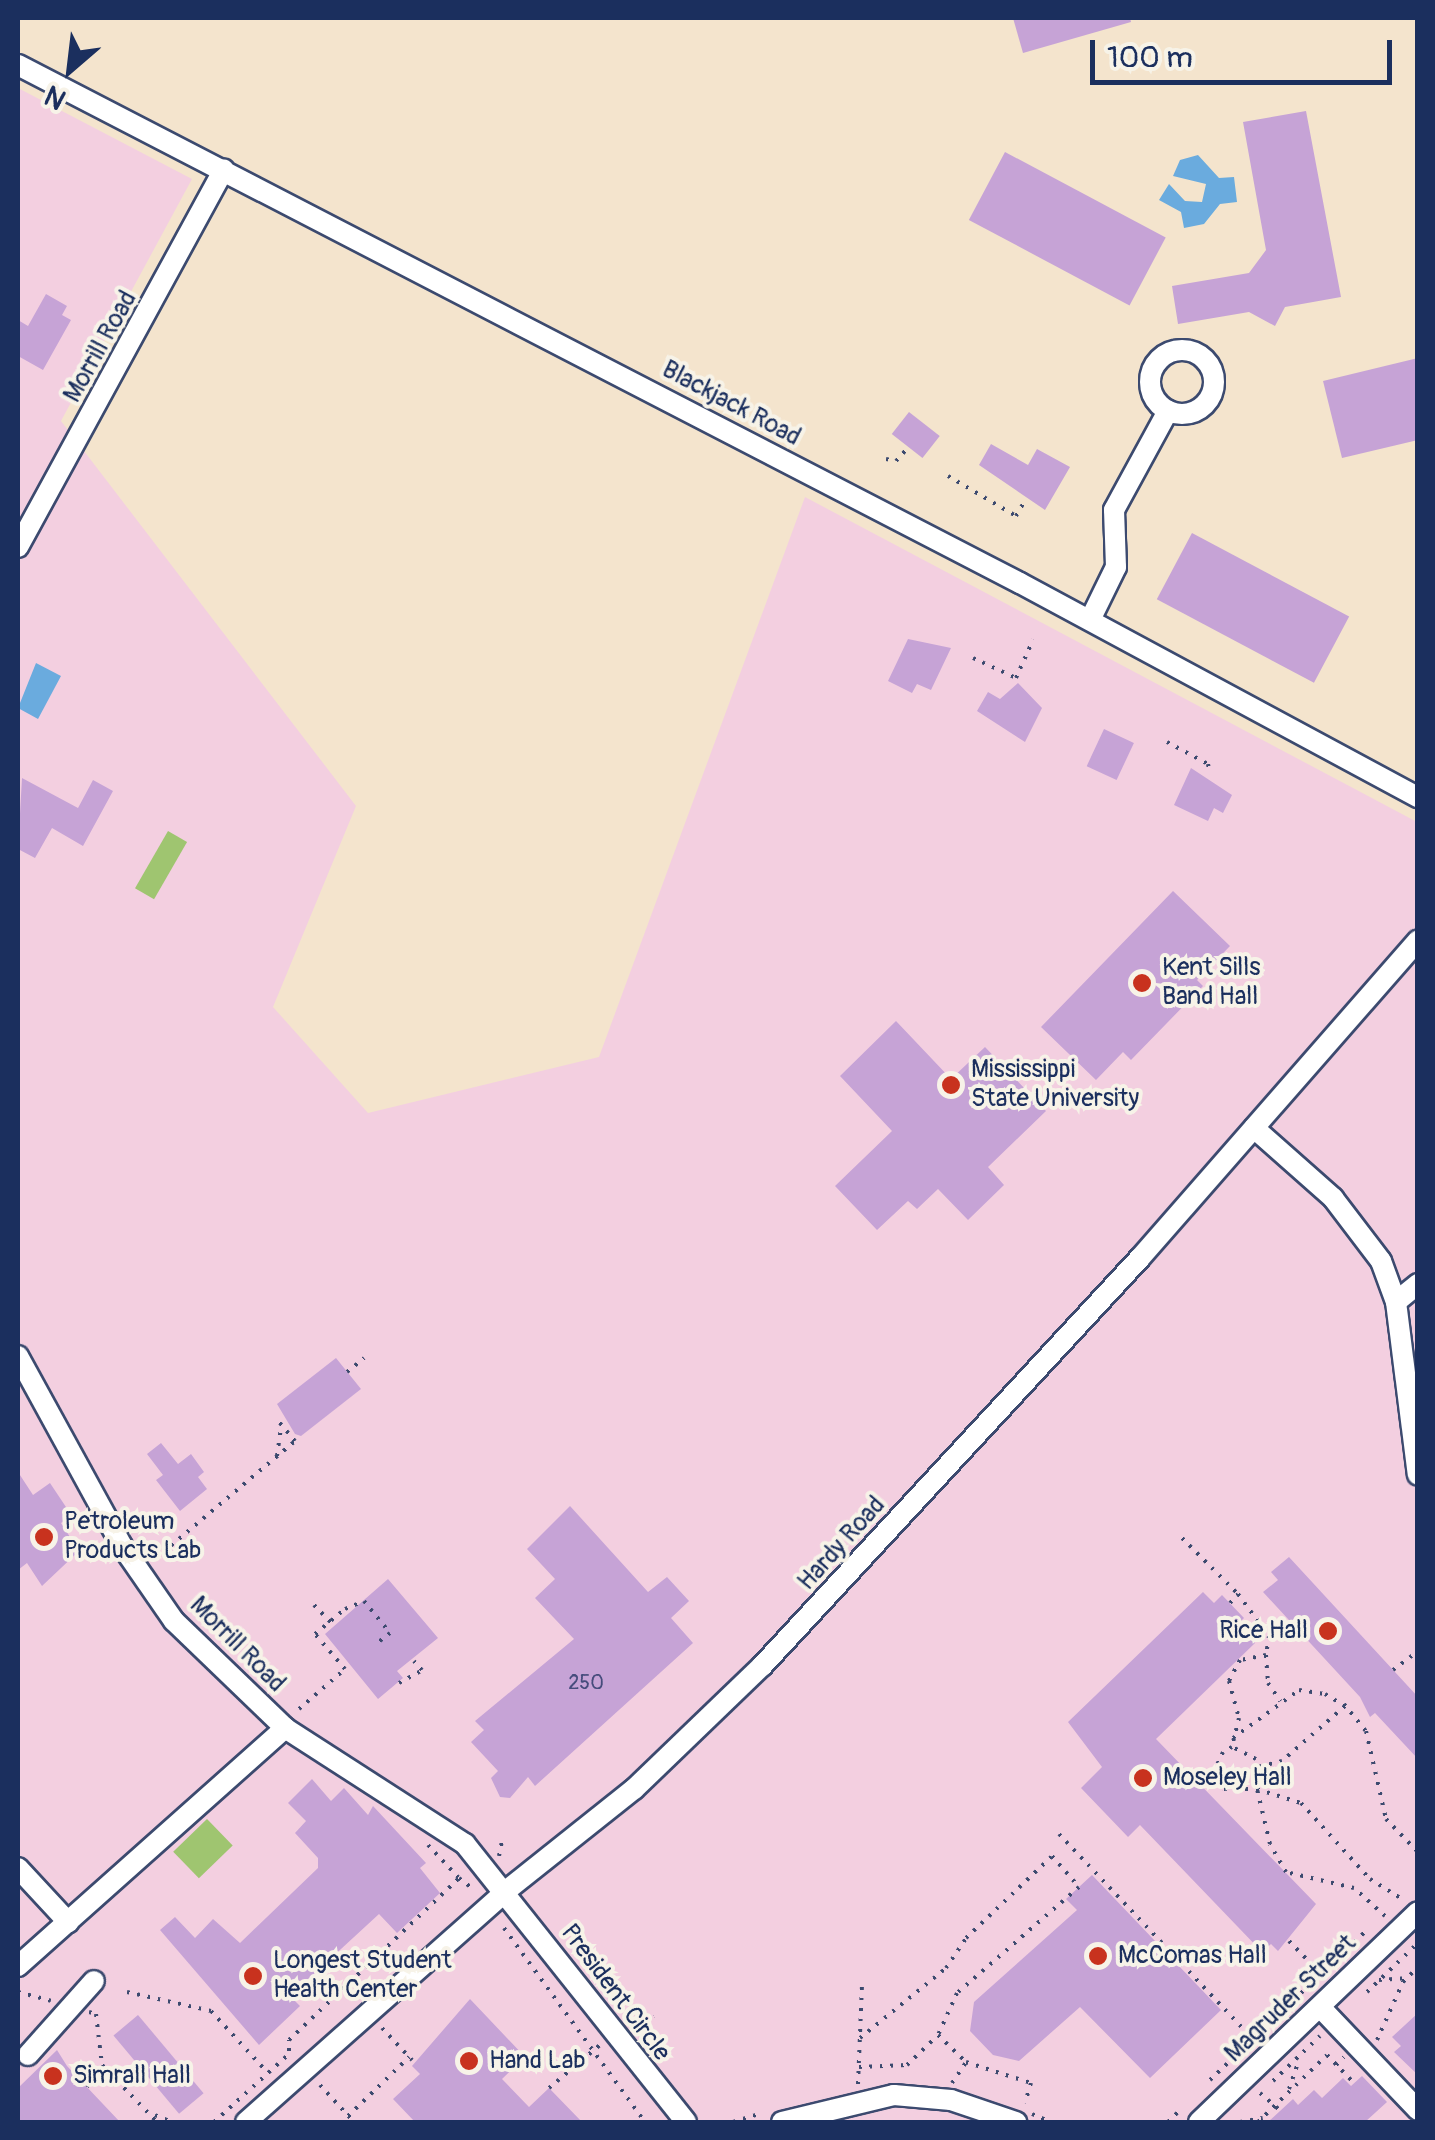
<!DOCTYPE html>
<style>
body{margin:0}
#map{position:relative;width:1435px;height:2140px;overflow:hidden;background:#f4e4cd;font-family:Pangolin,sans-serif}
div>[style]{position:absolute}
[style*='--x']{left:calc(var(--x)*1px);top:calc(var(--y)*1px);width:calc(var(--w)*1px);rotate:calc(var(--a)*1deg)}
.built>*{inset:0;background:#f3cfe0}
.green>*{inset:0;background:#9fc570;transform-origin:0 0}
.water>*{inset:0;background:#6aabde}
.building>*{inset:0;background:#c6a3d6;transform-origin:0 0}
.path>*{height:4px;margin-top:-2px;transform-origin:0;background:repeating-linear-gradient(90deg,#3c4a6f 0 2.5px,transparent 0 10.5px)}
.roads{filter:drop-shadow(2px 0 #3c4a6f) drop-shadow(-2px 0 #3c4a6f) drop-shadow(0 2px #3c4a6f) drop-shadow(0 -2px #3c4a6f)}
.minor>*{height:20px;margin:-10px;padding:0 10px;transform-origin:10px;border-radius:10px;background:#fff}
.minor>.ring{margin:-10px;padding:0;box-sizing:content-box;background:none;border:20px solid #fff;border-radius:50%}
.dots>*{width:28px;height:28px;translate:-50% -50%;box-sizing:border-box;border:5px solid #f7f3e8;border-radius:50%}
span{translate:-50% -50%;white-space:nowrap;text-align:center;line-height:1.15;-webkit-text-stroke:8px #f7f3e8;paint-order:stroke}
.number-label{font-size:20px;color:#464c7c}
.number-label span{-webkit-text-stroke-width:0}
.street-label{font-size:25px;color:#1b2f5e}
.poi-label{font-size:25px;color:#1b2f5e}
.left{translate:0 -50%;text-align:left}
.right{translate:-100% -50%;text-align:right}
.frame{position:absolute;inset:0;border:20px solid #1b2f5e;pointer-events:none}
.north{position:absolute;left:20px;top:20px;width:100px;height:100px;-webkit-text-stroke:8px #f7f3e8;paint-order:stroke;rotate:208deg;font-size:28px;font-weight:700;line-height:40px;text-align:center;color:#1b2f5e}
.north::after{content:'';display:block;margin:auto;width:35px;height:45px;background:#1b2f5e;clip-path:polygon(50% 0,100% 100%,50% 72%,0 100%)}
.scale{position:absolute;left:1090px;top:40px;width:302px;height:45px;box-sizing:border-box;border:5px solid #1b2f5e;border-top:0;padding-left:12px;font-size:30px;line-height:35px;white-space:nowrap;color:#1b2f5e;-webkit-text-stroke:8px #f7f3e8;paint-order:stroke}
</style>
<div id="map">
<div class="built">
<div style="clip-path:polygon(18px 88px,192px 179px,61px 421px,356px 806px,273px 1007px,368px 1113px,599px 1057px,805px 497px,1417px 822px,1417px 2122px,18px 2122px)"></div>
</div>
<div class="green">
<div style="left:168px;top:831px;width:22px;height:66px;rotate:30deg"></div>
<div style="left:207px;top:1819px;width:37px;height:47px;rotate:46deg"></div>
</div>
<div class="water">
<div style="clip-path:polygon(1198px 155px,1219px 178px,1234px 177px,1237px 202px,1220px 204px,1204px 224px,1184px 228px,1181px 212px,1159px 200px,1169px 184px,1185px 201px,1202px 202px,1206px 184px,1173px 176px,1180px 160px)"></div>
<div style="clip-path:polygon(36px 663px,61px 676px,38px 719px,18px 708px)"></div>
</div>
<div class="building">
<div style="clip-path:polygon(1013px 18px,1130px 18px,1131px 22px,1023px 53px)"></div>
<div style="clip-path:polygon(1306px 111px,1341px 297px,1285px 307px,1275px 326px,1249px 312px,1178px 324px,1172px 286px,1249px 273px,1266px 250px,1243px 122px)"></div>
<div style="left:1005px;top:152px;width:182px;height:77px;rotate:28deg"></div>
<div style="clip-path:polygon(46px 294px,67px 306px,62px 315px,71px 320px,43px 370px,18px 356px,18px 320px,28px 326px)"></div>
<div style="clip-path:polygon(1418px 358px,1418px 440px,1342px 458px,1323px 381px)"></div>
<div style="left:909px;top:412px;width:39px;height:28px;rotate:38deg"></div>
<div style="clip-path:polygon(991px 444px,1028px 465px,1037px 449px,1070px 467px,1045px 510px,979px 465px)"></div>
<div style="left:1192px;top:533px;width:178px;height:75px;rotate:28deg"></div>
<div style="clip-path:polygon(908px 639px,951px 648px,931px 690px,917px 684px,912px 693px,888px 681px)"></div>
<div style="clip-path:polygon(1018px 683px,1042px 708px,1025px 742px,977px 711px,988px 692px,1000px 699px)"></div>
<div style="left:1104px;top:729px;width:33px;height:41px;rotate:25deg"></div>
<div style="clip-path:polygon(1191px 768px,1232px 795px,1223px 813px,1214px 808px,1208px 821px,1174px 805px)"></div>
<div style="clip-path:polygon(22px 778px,78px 808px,93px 780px,113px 791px,83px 846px,52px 828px,35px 858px,18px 849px)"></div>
<div style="clip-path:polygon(1173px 891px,1230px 946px,1197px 980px,1203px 986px,1131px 1060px,1123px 1052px,1096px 1080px,1041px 1027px)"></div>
<div style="clip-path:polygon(896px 1021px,951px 1079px,985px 1047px,1046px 1111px,988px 1167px,1004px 1185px,968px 1220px,938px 1189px,917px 1209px,908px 1201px,877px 1230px,835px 1186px,892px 1131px,840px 1076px)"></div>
<div style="clip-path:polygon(336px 1358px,361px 1389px,301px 1436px,295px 1434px,277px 1404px)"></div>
<div style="clip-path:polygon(161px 1443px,178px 1464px,191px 1454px,204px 1472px,198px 1477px,207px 1489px,180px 1511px,156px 1480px,163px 1475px,147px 1454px)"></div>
<div style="clip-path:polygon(18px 1472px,33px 1495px,50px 1483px,72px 1516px,61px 1523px,79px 1551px,42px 1586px,27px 1563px,18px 1570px)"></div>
<div style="clip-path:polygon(570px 1506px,648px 1592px,667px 1577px,689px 1601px,671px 1618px,693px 1643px,535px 1786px,528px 1777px,510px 1798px,500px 1797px,491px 1778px,498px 1771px,471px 1742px,484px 1730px,475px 1721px,574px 1639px,535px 1598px,555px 1579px,527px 1549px)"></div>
<div style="clip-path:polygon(1289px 1557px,1418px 1697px,1418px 1759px,1375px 1713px,1370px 1717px,1360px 1697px,1263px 1592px,1278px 1580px,1271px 1572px)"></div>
<div style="clip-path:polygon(388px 1579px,438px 1638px,397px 1671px,403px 1678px,378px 1699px,325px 1634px)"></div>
<div style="clip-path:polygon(1203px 1592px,1214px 1603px,1222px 1595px,1244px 1618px,1237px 1625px,1255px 1643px,1156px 1739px,1316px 1904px,1278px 1951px,1271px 1944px,1262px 1952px,1140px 1825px,1128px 1837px,1081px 1788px,1102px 1767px,1068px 1722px)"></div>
<div style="clip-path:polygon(312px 1779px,331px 1801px,344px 1788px,368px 1815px,373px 1806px,426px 1863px,420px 1868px,440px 1893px,397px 1933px,379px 1914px,290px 1996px,300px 2006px,259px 2045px,160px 1930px,175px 1917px,195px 1938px,213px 1919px,240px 1943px,318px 1868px,318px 1858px,295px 1833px,306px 1821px,288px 1803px)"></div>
<div style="clip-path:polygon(1092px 1875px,1221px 2010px,1150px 2078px,1080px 2007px,1019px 2061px,993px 2055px,970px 2031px,974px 2002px,1077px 1910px,1066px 1899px)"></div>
<div style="clip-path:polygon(470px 1999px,525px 2057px,502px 2079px,529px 2107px,549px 2088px,582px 2122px,415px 2122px,393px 2099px,420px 2074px,412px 2066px)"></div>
<div style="clip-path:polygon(1418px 2013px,1418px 2075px,1394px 2052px,1401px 2046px,1392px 2037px)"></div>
<div style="left:138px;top:2015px;width:102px;height:32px;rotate:50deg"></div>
<div style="clip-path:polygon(57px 2050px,67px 2066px,120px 2122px,18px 2122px,18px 2088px)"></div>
<div style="clip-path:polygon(1362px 2076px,1387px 2102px,1365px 2122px,1268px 2122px,1293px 2099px,1298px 2105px,1314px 2090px,1322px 2098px,1343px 2078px,1351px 2086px)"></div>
</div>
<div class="path">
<div style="--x:886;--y:459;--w:10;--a:11"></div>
<div style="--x:896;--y:461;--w:15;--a:-48"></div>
<div style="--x:948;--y:476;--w:79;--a:30.5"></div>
<div style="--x:1016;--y:516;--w:16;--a:-60"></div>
<div style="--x:973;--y:658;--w:47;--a:24.9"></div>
<div style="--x:1016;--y:678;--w:42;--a:-65.9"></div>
<div style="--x:1167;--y:742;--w:47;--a:28.2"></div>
<div style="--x:1208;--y:764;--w:10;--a:79"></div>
<div style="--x:347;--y:1372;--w:22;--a:-39"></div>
<div style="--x:277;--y:1456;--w:30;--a:-82"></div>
<div style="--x:1182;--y:1538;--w:79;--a:45"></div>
<div style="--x:155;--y:1559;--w:183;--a:-40.1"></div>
<div style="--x:295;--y:1441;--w:30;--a:-130"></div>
<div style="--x:1230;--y:1603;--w:12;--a:-48"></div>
<div style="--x:1238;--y:1594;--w:52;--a:53.6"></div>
<div style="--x:1269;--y:1636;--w:19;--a:99"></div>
<div style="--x:1266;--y:1655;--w:26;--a:169"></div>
<div style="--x:1240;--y:1660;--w:24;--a:118"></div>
<div style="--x:1229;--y:1681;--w:38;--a:75"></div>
<div style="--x:1239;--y:1718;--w:30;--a:104"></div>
<div style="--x:314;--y:1605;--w:28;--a:46"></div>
<div style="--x:1266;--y:1655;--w:28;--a:86"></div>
<div style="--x:1268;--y:1683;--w:22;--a:56"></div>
<div style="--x:1393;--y:1670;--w:31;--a:-37"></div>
<div style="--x:399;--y:1683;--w:26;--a:-29"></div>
<div style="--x:422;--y:1670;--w:12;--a:-132"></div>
<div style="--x:1344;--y:1704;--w:35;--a:51"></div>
<div style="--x:1366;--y:1731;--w:90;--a:77.2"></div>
<div style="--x:1386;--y:1819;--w:46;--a:45.9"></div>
<div style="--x:299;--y:1709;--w:61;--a:-41"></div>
<div style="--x:345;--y:1669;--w:46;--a:-130.6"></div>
<div style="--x:315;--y:1634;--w:39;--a:-40"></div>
<div style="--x:345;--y:1609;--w:21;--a:-23"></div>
<div style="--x:364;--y:1601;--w:41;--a:50.9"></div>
<div style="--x:390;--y:1633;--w:18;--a:142"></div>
<div style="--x:1233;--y:1738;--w:82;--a:-36"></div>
<div style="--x:1299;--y:1690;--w:26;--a:9"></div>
<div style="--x:1325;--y:1694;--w:23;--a:31"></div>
<div style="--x:1345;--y:1706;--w:84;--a:138.9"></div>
<div style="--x:1282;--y:1761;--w:25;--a:166"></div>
<div style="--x:1059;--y:1834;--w:282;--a:46.6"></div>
<div style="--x:428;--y:1845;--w:45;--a:46.8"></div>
<div style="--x:499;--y:1856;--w:15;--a:-79"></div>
<div style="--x:1385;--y:1916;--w:42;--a:-137.9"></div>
<div style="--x:1354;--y:1888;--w:70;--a:-166.8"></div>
<div style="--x:1286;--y:1872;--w:32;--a:-120"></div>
<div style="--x:1270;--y:1844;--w:57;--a:-103.3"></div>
<div style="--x:1257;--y:1789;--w:30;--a:-92"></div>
<div style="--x:1256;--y:1759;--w:27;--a:-153"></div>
<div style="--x:1232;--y:1747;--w:10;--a:151"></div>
<div style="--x:1223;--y:1752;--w:21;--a:115"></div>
<div style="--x:1214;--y:1771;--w:21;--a:61"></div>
<div style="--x:1224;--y:1789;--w:33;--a:0"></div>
<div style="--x:1257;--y:1789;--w:46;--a:17.7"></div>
<div style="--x:1301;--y:1803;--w:103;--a:47.8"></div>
<div style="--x:1370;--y:1879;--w:39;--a:32"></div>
<div style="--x:504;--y:1928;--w:240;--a:54"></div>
<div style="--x:1289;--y:1941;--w:49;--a:45.8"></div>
<div style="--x:1379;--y:1980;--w:26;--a:-4"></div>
<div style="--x:18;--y:1992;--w:34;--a:15"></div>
<div style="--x:127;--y:1992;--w:86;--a:12.7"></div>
<div style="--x:211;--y:2011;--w:83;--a:47.4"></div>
<div style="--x:1367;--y:1992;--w:71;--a:-43.9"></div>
<div style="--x:89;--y:2012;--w:7;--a:16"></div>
<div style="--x:96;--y:2014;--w:51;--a:83.3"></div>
<div style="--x:102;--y:2065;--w:79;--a:46"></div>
<div style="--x:635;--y:2026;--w:21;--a:-25"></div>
<div style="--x:382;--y:2028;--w:44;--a:46.8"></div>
<div style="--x:860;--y:2038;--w:111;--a:-39.1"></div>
<div style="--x:946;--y:1968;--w:36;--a:-56"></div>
<div style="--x:966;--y:1938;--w:119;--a:-43.6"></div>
<div style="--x:1052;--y:1856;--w:41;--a:48.9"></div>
<div style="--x:1079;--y:1887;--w:162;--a:139"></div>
<div style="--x:957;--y:1993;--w:46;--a:114.3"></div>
<div style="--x:938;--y:2035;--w:39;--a:44"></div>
<div style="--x:966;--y:2062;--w:68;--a:17.9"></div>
<div style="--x:1031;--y:2083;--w:21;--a:107"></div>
<div style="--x:1377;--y:2040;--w:64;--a:-65.9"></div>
<div style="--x:1403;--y:1982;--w:21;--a:-45"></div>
<div style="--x:289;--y:2051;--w:11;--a:-90"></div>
<div style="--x:289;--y:2040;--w:235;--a:-43.6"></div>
<div style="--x:459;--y:1878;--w:18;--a:38"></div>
<div style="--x:1336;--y:2065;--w:11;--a:-45"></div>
<div style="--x:859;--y:2067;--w:48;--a:-2.4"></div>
<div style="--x:907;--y:2065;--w:42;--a:-44"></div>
<div style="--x:1210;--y:2080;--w:216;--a:-43.7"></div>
<div style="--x:1273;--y:2081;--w:65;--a:-43.8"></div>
<div style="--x:952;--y:2083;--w:25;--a:-56"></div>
<div style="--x:858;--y:2084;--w:101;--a:-87.7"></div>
<div style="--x:320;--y:2085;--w:50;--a:47.4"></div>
<div style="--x:87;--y:2087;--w:27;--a:-56"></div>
<div style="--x:549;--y:2088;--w:68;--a:-40.2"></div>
<div style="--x:1289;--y:2089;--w:31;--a:-71"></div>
<div style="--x:1260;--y:2093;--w:28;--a:41"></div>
<div style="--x:1032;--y:2114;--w:21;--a:23"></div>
<div style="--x:155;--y:2115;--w:18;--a:22"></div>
<div style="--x:348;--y:2116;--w:85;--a:-44"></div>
<div style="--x:214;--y:2122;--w:103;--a:-42.2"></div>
<div style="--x:733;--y:2122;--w:31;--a:-17"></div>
<div style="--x:1168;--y:2122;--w:20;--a:-45"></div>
<div style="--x:1240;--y:2122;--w:23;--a:-10"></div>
<div style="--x:1258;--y:2122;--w:96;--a:-44.2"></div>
<div style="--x:1327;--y:2055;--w:39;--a:46"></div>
</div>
<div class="roads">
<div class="minor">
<div style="--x:18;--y:65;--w:1128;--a:27.34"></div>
<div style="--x:1020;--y:583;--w:452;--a:28.3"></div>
<div class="ring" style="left:1150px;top:350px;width:44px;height:44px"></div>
<div style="--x:18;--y:547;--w:430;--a:-61.4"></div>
<div style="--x:1090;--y:620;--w:59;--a:-63.9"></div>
<div style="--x:1116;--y:567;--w:57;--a:-92"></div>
<div style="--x:1114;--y:510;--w:113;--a:-61.4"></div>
<div style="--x:1254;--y:1128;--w:106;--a:41.5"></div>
<div style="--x:1333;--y:1198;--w:79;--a:52.7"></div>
<div style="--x:1381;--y:1261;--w:44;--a:69.9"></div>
<div style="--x:1418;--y:1284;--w:28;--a:141"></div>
<div style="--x:1396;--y:1302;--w:174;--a:82.8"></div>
<div style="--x:18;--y:1356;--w:217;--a:61.3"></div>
<div style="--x:122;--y:1546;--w:91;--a:55.3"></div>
<div style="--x:174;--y:1621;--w:154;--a:43.9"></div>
<div style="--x:285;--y:1728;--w:214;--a:32.8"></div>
<div style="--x:465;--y:1844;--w:355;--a:51.5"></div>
<div style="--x:18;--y:1868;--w:74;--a:47.2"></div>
<div style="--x:18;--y:1966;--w:358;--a:-41.7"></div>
<div style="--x:1320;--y:2007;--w:142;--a:46.4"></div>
<div style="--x:28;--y:2055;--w:99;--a:-48.3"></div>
<div style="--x:246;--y:2122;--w:349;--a:-41.6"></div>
<div style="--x:507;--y:1890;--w:162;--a:-38.5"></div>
<div style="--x:634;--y:1789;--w:178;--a:-43.9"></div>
<div style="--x:762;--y:1666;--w:556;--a:-47.19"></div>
<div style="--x:1140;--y:1258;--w:422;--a:-48.8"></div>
<div style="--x:782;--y:2122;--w:115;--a:-13.6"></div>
<div style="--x:894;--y:2095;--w:57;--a:5"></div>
<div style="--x:951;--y:2100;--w:69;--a:18.7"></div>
<div style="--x:1199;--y:2122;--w:303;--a:-43.8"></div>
</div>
</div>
<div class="dots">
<div style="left:1142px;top:983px;background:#c8321e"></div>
<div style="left:951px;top:1085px;background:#c8321e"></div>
<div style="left:44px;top:1537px;background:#c8321e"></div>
<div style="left:1328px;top:1631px;background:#c8321e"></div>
<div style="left:1143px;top:1778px;background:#c8321e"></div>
<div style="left:1098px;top:1956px;background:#c8321e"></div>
<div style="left:253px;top:1976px;background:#c8321e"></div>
<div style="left:469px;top:2061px;background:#c8321e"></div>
<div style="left:53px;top:2076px;background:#c8321e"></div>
</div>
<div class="number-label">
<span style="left:586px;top:1682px">250</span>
</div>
<div class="street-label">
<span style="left:101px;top:347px;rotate:-61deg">Morrill Road</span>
<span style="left:731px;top:404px;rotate:28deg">Blackjack Road</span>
<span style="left:842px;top:1544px;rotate:-48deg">Hardy Road</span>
<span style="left:237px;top:1645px;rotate:45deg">Morrill Road</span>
<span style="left:615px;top:1993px;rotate:53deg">President Circle</span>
<span style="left:1291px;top:1999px;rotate:-44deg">Magruder Street</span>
</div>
<div class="poi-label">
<span class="left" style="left:1162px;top:983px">Kent Sills<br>Band Hall</span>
<span class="left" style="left:971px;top:1085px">Mississippi<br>State University</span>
<span class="left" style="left:64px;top:1537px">Petroleum<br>Products Lab</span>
<span class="right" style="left:1308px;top:1631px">Rice Hall</span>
<span class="left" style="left:1163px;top:1778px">Moseley Hall</span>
<span class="left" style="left:1118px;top:1956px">McComas Hall</span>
<span class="left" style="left:273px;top:1976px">Longest Student<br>Health Center</span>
<span class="left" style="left:489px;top:2061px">Hand Lab</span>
<span class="left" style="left:73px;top:2076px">Simrall Hall</span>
</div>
<div class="frame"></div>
<div class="north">N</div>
<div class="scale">100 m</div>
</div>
